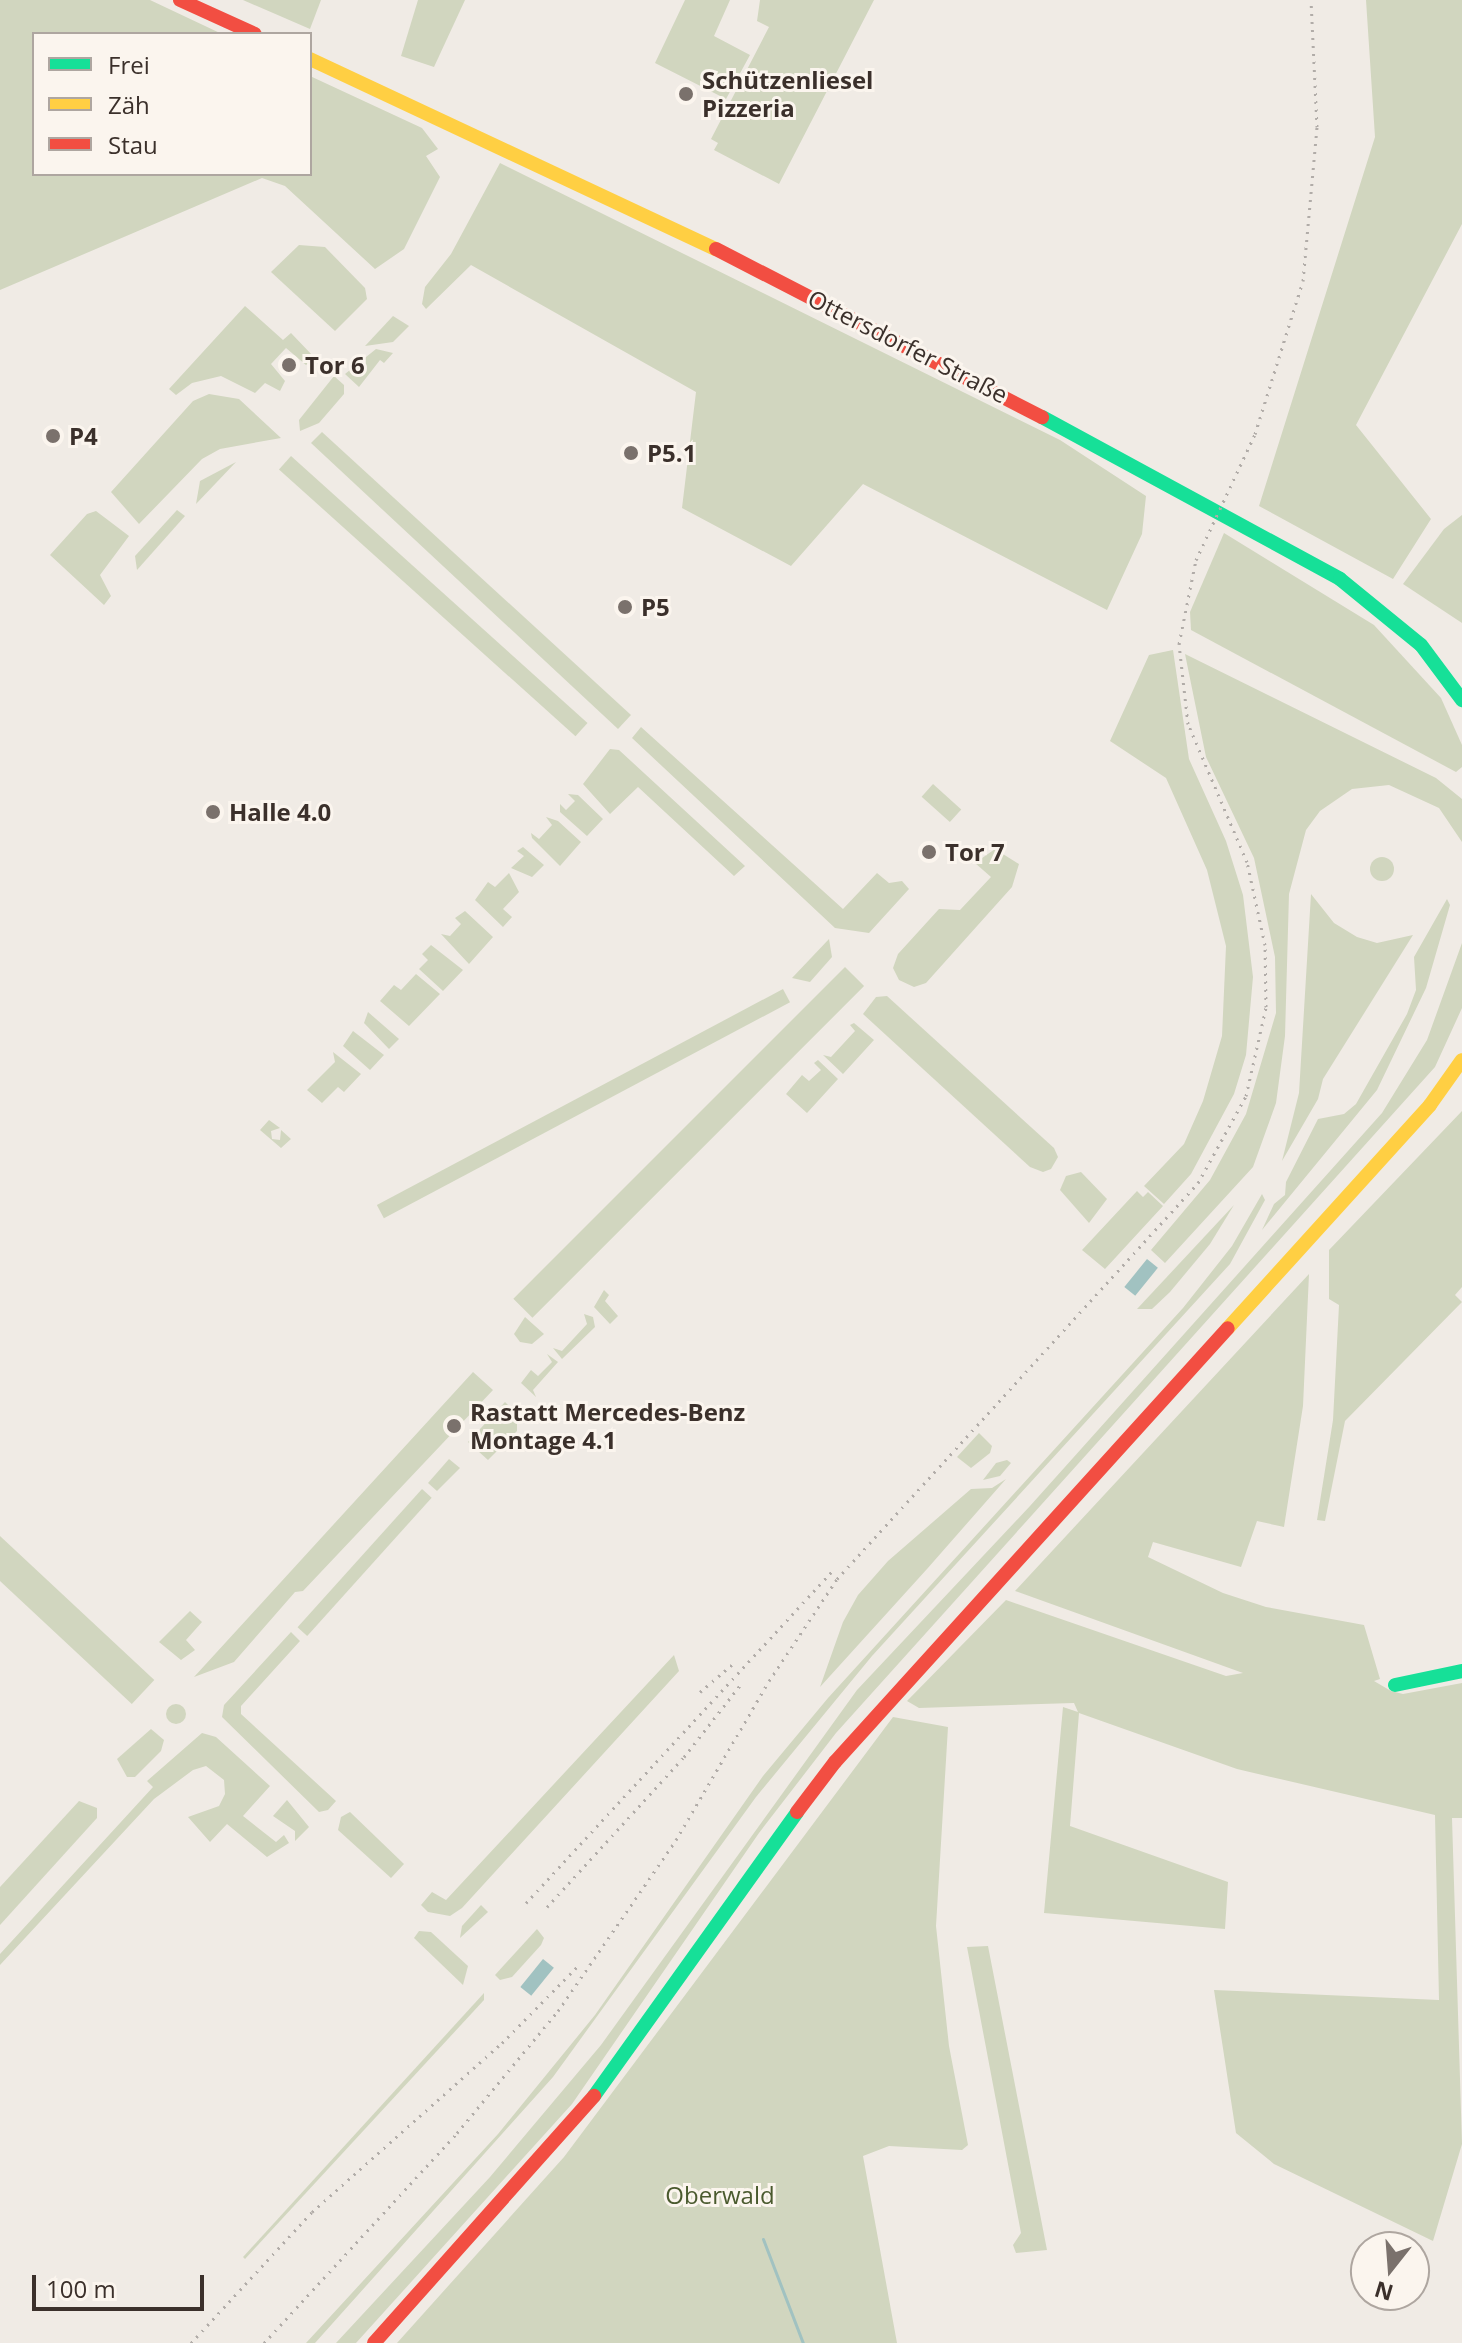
<!DOCTYPE html>
<meta charset="utf-8">
<style>
body{margin:0}
#map{position:relative;width:1462px;height:2343px;overflow:hidden;background:#f0ebe5;font-family:"Open Sans",sans-serif}
div>[style]{position:absolute}
[style*='--x']{left:calc(var(--x)*1px);top:calc(var(--y)*1px);width:calc(var(--w)*1px);rotate:calc(var(--a)*1deg)}
.green>*{inset:0;background:#d1d6bf;transform-origin:0 0}
.round{border-radius:50%}
.water>*{inset:0;background:#a1c2c1;transform-origin:0 0}
.stream>*{height:3px;margin:-1.5px;padding:0 1.5px;transform-origin:1.5px;border-radius:1.5px;background:#a1c2c1}
.fast>*{height:14px;margin:-7px;padding:0 7px;transform-origin:7px;border-radius:7px;background:#16e098}
.slow>*{height:14px;margin:-7px;padding:0 7px;transform-origin:7px;border-radius:7px;background:#ffcf43}
.jam>*{height:14px;margin:-7px;padding:0 7px;transform-origin:7px;border-radius:7px;background:#f24e42}
.rail>*{height:3px;margin-top:-1.5px;transform-origin:0;background:repeating-linear-gradient(90deg,#b1aca8 0 2px,transparent 0 8px)}
.dots>*{width:22px;height:22px;translate:-50% -50%;box-sizing:border-box;border:4px solid #fbf5ee;border-radius:50%}
span{translate:-50% -50%;white-space:nowrap;text-align:center;line-height:1.15;-webkit-text-stroke:6px #fbf5ee;paint-order:stroke}
.poi-label{font-size:24px;color:#3b302b;font-weight:700}
.left{translate:0 -50%;text-align:left}
.street-label{font-size:24px;color:#3b302b}
.park-label{font-size:24px;color:#4a5a2e}
.legend{position:absolute;left:32px;top:32px;width:280px;height:144px;box-sizing:border-box;background:#fbf5ee;border:2px solid #aea6a0;margin:0;padding:10px 14px;list-style:none;font-size:24px;color:#3b302b}
.legend li{display:flex;align-items:center;gap:16px;height:40px}
.legend b{width:40px;border:2px solid #aea6a0}
.north{position:absolute;left:1350px;top:2231px;width:80px;height:80px;box-sizing:border-box;background:#fbf5ee;border:2px solid #aea6a0;border-radius:50%;rotate:197deg;font-size:22px;font-weight:700;line-height:32px;text-align:center;color:#3b302b}
.north::after{content:'';display:block;margin:auto;width:28px;height:36px;background:#7a716c;clip-path:polygon(50% 0,100% 100%,50% 72%,0 100%)}
.scale{position:absolute;left:32px;top:2275px;width:172px;height:36px;box-sizing:border-box;border:4px solid #3b302b;border-top:0;padding-left:10px;font-size:24px;line-height:28px;white-space:nowrap;color:#3b302b;-webkit-text-stroke:6px #fbf5ee;paint-order:stroke}
</style>
<div id="map">
<div class="green">
<div style="clip-path:polygon(0 0,150px 0,222px 34px,34px 34px,34px 174px,310px 174px,310px 76px,422px 128px,438px 149px,426px 156px,440px 177px,404px 249px,375px 269px,285px 186px,262px 178px,0 290px)"></div>
<div style="clip-path:polygon(243px 0,321px 0,310px 29px)"></div>
<div style="clip-path:polygon(418px 0,465px 0,434px 67px,401px 56px)"></div>
<div style="clip-path:polygon(685px 0,730px 0,714px 36px,750px 55px,726px 99px,655px 63px)"></div>
<div style="clip-path:polygon(760px 0,874px 0,779px 184px,714px 150px,718px 143px,711px 139px,769px 27px,757px 21px)"></div>
<div style="clip-path:polygon(1366px 0,1462px 0,1462px 224px,1356px 425px,1431px 519px,1393px 579px,1259px 506px,1375px 137px)"></div>
<div style="clip-path:polygon(500px 163px,1060px 440px,1146px 496px,1142px 534px,1107px 610px,863px 484px,791px 566px,682px 508px,696px 392px,471px 265px,426px 309px,422px 304px,425px 287px,451px 254px)"></div>
<div style="clip-path:polygon(299px 245px,325px 247px,365px 288px,367px 299px,335px 331px,271px 272px)"></div>
<div style="clip-path:polygon(245px 306px,283px 340px,291px 333px,313px 356px,311px 361px,306px 365px,286px 348px,271px 364px,285px 381px,280px 391px,265px 383px,255px 393px,221px 376px,192px 383px,176px 395px,169px 389px)"></div>
<div style="clip-path:polygon(393px 316px,409px 326px,393px 342px,365px 346px)"></div>
<div style="clip-path:polygon(376px 349px,393px 353px,384px 363px,380px 360px,359px 387px,345px 374px)"></div>
<div style="clip-path:polygon(334px 376px,344px 385px,344px 394px,319px 423px,300px 431px,299px 420px)"></div>
<div style="clip-path:polygon(209px 394px,239px 399px,281px 438px,220px 449px,202px 459px,139px 524px,111px 492px,193px 401px)"></div>
<div style="clip-path:polygon(322px 432px,631px 715px,618px 729px,311px 443px)"></div>
<div style="left:291px;top:456px;width:399px;height:18px;rotate:42deg"></div>
<div style="clip-path:polygon(236px 462px,196px 504px,200px 481px)"></div>
<div style="clip-path:polygon(177px 510px,185px 516px,137px 570px,135px 556px)"></div>
<div style="clip-path:polygon(96px 511px,129px 536px,100px 575px,111px 596px,104px 605px,50px 555px,87px 514px)"></div>
<div style="clip-path:polygon(1462px 515px,1462px 623px,1403px 584px,1444px 529px)"></div>
<div style="clip-path:polygon(1224px 533px,1374px 625px,1441px 698px,1462px 745px,1462px 767px,1456px 772px,1191px 630px,1190px 612px)"></div>
<div style="clip-path:polygon(1173px 650px,1189px 759px,1226px 841px,1243px 895px,1253px 977px,1246px 1055px,1234px 1094px,1191px 1174px,1164px 1204px,1144px 1186px,1184px 1144px,1203px 1101px,1222px 1036px,1226px 946px,1207px 870px,1166px 778px,1110px 741px,1149px 655px)"></div>
<div style="clip-path:polygon(1185px 654px,1436px 778px,1462px 799px,1462px 842px,1439px 808px,1389px 785px,1352px 789px,1320px 811px,1306px 830px,1289px 894px,1285px 1036px,1276px 1103px,1253px 1167px,1165px 1263px,1151px 1250px,1210px 1180px,1246px 1114px,1276px 1013px,1275px 957px,1254px 858px,1206px 757px)"></div>
<div style="clip-path:polygon(641px 727px,843px 909px,877px 873px,889px 883px,902px 881px,909px 889px,869px 933px,835px 928px,632px 738px)"></div>
<div style="clip-path:polygon(610px 749px,619px 750px,745px 866px,734px 876px,638px 787px,610px 814px,583px 784px)"></div>
<div style="left:933px;top:784px;width:38px;height:17px;rotate:42deg"></div>
<div style="clip-path:polygon(568px 794px,578px 795px,603px 819px,587px 836px,560px 812px,560px 804px,566px 810px,575px 801px)"></div>
<div style="clip-path:polygon(546px 817px,558px 821px,581px 842px,560px 866px,532px 838px,531px 833px,539px 839px,552px 825px)"></div>
<div style="clip-path:polygon(523px 847px,544px 865px,532px 877px,511px 868px,524px 856px,517px 851px)"></div>
<div style="clip-path:polygon(995px 849px,1019px 864px,1012px 887px,926px 983px,914px 987px,899px 980px,893px 968px,898px 954px,939px 909px,960px 910px,991px 877px,975px 863px)"></div>
<div class="round" style="left:1370px;top:857px;width:24px;height:24px"></div>
<div style="clip-path:polygon(509px 873px,519px 892px,503px 909px,512px 917px,503px 927px,475px 900px,488px 882px,495px 887px)"></div>
<div style="clip-path:polygon(1311px 894px,1334px 923px,1357px 937px,1377px 943px,1413px 935px,1323px 1079px,1318px 1099px,1282px 1161px,1299px 1093px)"></div>
<div style="clip-path:polygon(1447px 899px,1450px 905px,1426px 988px,1377px 1090px,1262px 1230px,1274px 1204px,1285px 1195px,1286px 1182px,1318px 1119px,1344px 1114px,1356px 1104px,1407px 1014px,1416px 990px,1414px 957px)"></div>
<div style="clip-path:polygon(465px 911px,493px 937px,469px 964px,441px 934px,450px 936px,461px 924px,455px 918px)"></div>
<div style="clip-path:polygon(829px 939px,832px 957px,810px 982px,792px 978px)"></div>
<div style="clip-path:polygon(1462px 943px,1462px 1008px,1435px 1067px,836px 1733px,759px 1833px,572px 2104px,356px 2343px,336px 2343px,490px 2177px,601px 2045px,857px 1690px,1030px 1506px,1382px 1113px,1427px 1040px)"></div>
<div style="clip-path:polygon(431px 945px,463px 970px,443px 991px,419px 969px,428px 960px,422px 954px)"></div>
<div style="left:845px;top:967px;width:27px;height:469px;rotate:45deg"></div>
<div style="clip-path:polygon(416px 974px,440px 994px,409px 1026px,380px 1001px,394px 985px,401px 990px)"></div>
<div style="left:783px;top:989px;width:15px;height:460px;rotate:62deg"></div>
<div style="clip-path:polygon(887px 996px,1054px 1148px,1058px 1157px,1051px 1169px,1043px 1172px,1030px 1167px,863px 1014px,876px 997px)"></div>
<div style="clip-path:polygon(368px 1012px,399px 1039px,389px 1049px,364px 1023px)"></div>
<div style="clip-path:polygon(854px 1023px,874px 1040px,843px 1074px,823px 1055px,831px 1057px,855px 1031px,850px 1025px)"></div>
<div style="clip-path:polygon(353px 1031px,384px 1055px,370px 1070px,343px 1046px)"></div>
<div style="clip-path:polygon(333px 1052px,361px 1074px,344px 1092px,338px 1087px,322px 1103px,307px 1090px,335px 1062px)"></div>
<div style="clip-path:polygon(818px 1060px,838px 1079px,807px 1113px,786px 1094px,802px 1075px,809px 1081px,821px 1070px,814px 1063px)"></div>
<div style="clip-path:polygon(1462px 1111px,1462px 1287px,1455px 1295px,1462px 1302px,1345px 1421px,1325px 1521px,1317px 1520px,1333px 1420px,1339px 1305px,1329px 1299px,1329px 1250px)"></div>
<div style="clip-path:polygon(269px 1120px,280px 1128px,271px 1131px,272px 1139px,280px 1140px,281px 1130px,291px 1139px,281px 1148px,260px 1130px)"></div>
<div style="clip-path:polygon(1081px 1172px,1107px 1199px,1089px 1223px,1060px 1190px,1066px 1176px)"></div>
<div style="clip-path:polygon(1137px 1191px,1143px 1197px,1148px 1192px,1163px 1206px,1105px 1269px,1082px 1250px)"></div>
<div style="clip-path:polygon(1262px 1194px,1265px 1200px,1230px 1264px,872px 1656px,756px 1797px,553px 2077px,315px 2343px,306px 2343px,498px 2134px,595px 2015px,763px 1776px,828px 1698px,1183px 1308px,1232px 1246px)"></div>
<div style="clip-path:polygon(1234px 1205px,1210px 1244px,1170px 1292px,1152px 1309px,1137px 1309px)"></div>
<div style="clip-path:polygon(1309px 1274px,1303px 1406px,1284px 1527px,1257px 1521px,1241px 1567px,1153px 1542px,1148px 1557px,1223px 1593px,1266px 1607px,1364px 1625px,1380px 1679px,1374px 1681px,1391px 1691px,1403px 1694px,1462px 1683px,1462px 1818px,1452px 1818px,1462px 2144px,1433px 2241px,1274px 2164px,1236px 2133px,1214px 1990px,1439px 2000px,1435px 1815px,1237px 1769px,1079px 1713px,1070px 1826px,1228px 1882px,1225px 1929px,1044px 1913px,1063px 1707px,1078px 1712px,1074px 1703px,919px 1708px,907px 1701px,1006px 1600px,1226px 1676px,1243px 1673px,1015px 1591px)"></div>
<div style="clip-path:polygon(604px 1290px,609px 1295px,605px 1301px,618px 1316px,610px 1324px,594px 1307px)"></div>
<div style="clip-path:polygon(584px 1314px,593px 1317px,595px 1327px,562px 1359px,553px 1348px,562px 1351px,587px 1324px)"></div>
<div style="clip-path:polygon(525px 1317px,544px 1334px,532px 1344px,520px 1342px,514px 1334px)"></div>
<div style="clip-path:polygon(547px 1354px,558px 1362px,533px 1390px,536px 1397px,521px 1383px,531px 1370px,538px 1376px,552px 1362px)"></div>
<div style="clip-path:polygon(473px 1372px,493px 1390px,303px 1591px,295px 1592px,234px 1662px,194px 1677px)"></div>
<div style="clip-path:polygon(505px 1402px,517px 1414px,517px 1431px,488px 1460px,468px 1442px)"></div>
<div style="clip-path:polygon(979px 1433px,992px 1446px,990px 1453px,971px 1468px,957px 1457px)"></div>
<div style="clip-path:polygon(449px 1459px,460px 1468px,437px 1491px,428px 1483px)"></div>
<div style="clip-path:polygon(1007px 1460px,1011px 1463px,1000px 1476px,983px 1480px,996px 1463px)"></div>
<div style="clip-path:polygon(1006px 1479px,927px 1569px,820px 1687px,843px 1622px,858px 1595px,888px 1561px,971px 1489px,992px 1488px)"></div>
<div style="left:422px;top:1489px;width:13px;height:186px;rotate:42deg"></div>
<div style="left:0;top:1536px;width:211px;height:33px;rotate:43deg"></div>
<div style="clip-path:polygon(190px 1611px,202px 1622px,186px 1640px,195px 1650px,181px 1660px,159px 1642px)"></div>
<div style="clip-path:polygon(291px 1632px,300px 1641px,241px 1706px,241px 1714px,336px 1801px,328px 1810px,319px 1812px,222px 1717px,224px 1705px)"></div>
<div style="clip-path:polygon(674px 1655px,679px 1671px,462px 1908px,450px 1916px,428px 1912px,421px 1905px,432px 1892px,446px 1900px)"></div>
<div class="round" style="left:166px;top:1704px;width:20px;height:20px"></div>
<div style="clip-path:polygon(893px 1717px,948px 1727px,936px 1926px,949px 2046px,968px 2145px,962px 2150px,889px 2146px,863px 2156px,897px 2343px,397px 2343px,564px 2157px)"></div>
<div style="clip-path:polygon(151px 1729px,164px 1740px,161px 1751px,135px 1777px,127px 1777px,117px 1759px)"></div>
<div style="clip-path:polygon(202px 1733px,216px 1737px,270px 1786px,243px 1816px,276px 1842px,284px 1835px,289px 1843px,267px 1857px,227px 1824px,210px 1842px,188px 1817px,219px 1806px,225px 1794px,224px 1780px,206px 1766px,193px 1770px,154px 1799px,0 1965px,0 1954px,153px 1787px,147px 1781px)"></div>
<div style="clip-path:polygon(287px 1800px,309px 1827px,295px 1841px,295px 1831px,273px 1816px)"></div>
<div style="clip-path:polygon(79px 1801px,97px 1808px,97px 1818px,0 1925px,0 1887px)"></div>
<div style="clip-path:polygon(350px 1812px,404px 1864px,391px 1878px,338px 1830px,341px 1817px)"></div>
<div style="clip-path:polygon(481px 1905px,488px 1912px,460px 1938px,462px 1926px)"></div>
<div style="clip-path:polygon(537px 1929px,544px 1938px,541px 1945px,512px 1977px,500px 1980px,495px 1975px)"></div>
<div style="clip-path:polygon(419px 1931px,431px 1932px,468px 1966px,463px 1985px,414px 1938px)"></div>
<div style="clip-path:polygon(988px 1946px,1047px 2250px,1016px 2253px,1013px 2245px,1021px 2233px,967px 1947px)"></div>
<div style="clip-path:polygon(484px 1993px,484px 2000px,245px 2259px,243px 2257px)"></div>
</div>
<div class="water">
<div style="left:1147px;top:1259px;width:14px;height:36px;rotate:39deg"></div>
<div style="left:543px;top:1959px;width:14px;height:36px;rotate:39deg"></div>
</div>
<div class="stream">
<div style="--x:763;--y:2239;--w:111;--a:69"></div>
</div>
<div class="fast">
<div style="--x:1042;--y:417;--w:339;--a:28.5"></div>
<div style="--x:1340;--y:579;--w:104;--a:39.2"></div>
<div style="--x:1421;--y:645;--w:69;--a:53.3"></div>
<div style="--x:1395;--y:1685;--w:68;--a:-11.8"></div>
<div style="--x:594;--y:2096;--w:349;--a:-54.4"></div>
</div>
<div class="slow">
<div style="--x:310;--y:59;--w:448;--a:25.1"></div>
<div style="--x:1228;--y:1328;--w:301;--a:-47.8"></div>
<div style="--x:1430;--y:1105;--w:55;--a:-54.6"></div>
</div>
<div class="jam">
<div style="--x:180;--y:0;--w:82;--a:24.4"></div>
<div style="--x:716;--y:249;--w:367;--a:27.3"></div>
<div style="--x:797;--y:1812;--w:63;--a:-52.8"></div>
<div style="--x:835;--y:1762;--w:585;--a:-47.84"></div>
<div style="--x:374;--y:2343;--w:331;--a:-48.3"></div>
</div>
<div class="rail">
<div style="--x:700;--y:1692;--w:46;--a:-40.6"></div>
<div style="--x:526;--y:1903;--w:453;--a:-47.3"></div>
<div style="--x:547;--y:1907;--w:203;--a:-47.6"></div>
<div style="--x:684;--y:1757;--w:93;--a:-52"></div>
<div style="--x:191;--y:2343;--w:178;--a:-47.3"></div>
<div style="--x:312;--y:2212;--w:254;--a:-41.7"></div>
<div style="--x:502;--y:2043;--w:107;--a:-45.4"></div>
<div style="--x:264;--y:2343;--w:285;--a:-47.4"></div>
<div style="--x:457;--y:2133;--w:158;--a:-50.4"></div>
<div style="--x:558;--y:2011;--w:208;--a:-55.4"></div>
<div style="--x:676;--y:1840;--w:184;--a:-59.7"></div>
<div style="--x:769;--y:1681;--w:123;--a:-56.3"></div>
<div style="--x:837;--y:1579;--w:536;--a:-47.65"></div>
<div style="--x:1198;--y:1183;--w:99;--a:-61.1"></div>
<div style="--x:1246;--y:1096;--w:91;--a:-77.3"></div>
<div style="--x:1266;--y:1007;--w:62;--a:-90.9"></div>
<div style="--x:1265;--y:945;--w:85;--a:-102.2"></div>
<div style="--x:1247;--y:862;--w:150;--a:-113.1"></div>
<div style="--x:1188;--y:724;--w:81;--a:-96.4"></div>
<div style="--x:1179;--y:644;--w:86;--a:-78.6"></div>
<div style="--x:1196;--y:560;--w:139;--a:-64.9"></div>
<div style="--x:1255;--y:434;--w:160;--a:-72.6"></div>
<div style="--x:1303;--y:281;--w:155;--a:-84.8"></div>
<div style="--x:1317;--y:127;--w:127;--a:-92.7"></div>
</div>
<div class="dots">
<div style="left:686px;top:94px;background:#7a716c"></div>
<div style="left:289px;top:365px;background:#7a716c"></div>
<div style="left:53px;top:436px;background:#7a716c"></div>
<div style="left:631px;top:453px;background:#7a716c"></div>
<div style="left:625px;top:607px;background:#7a716c"></div>
<div style="left:213px;top:812px;background:#7a716c"></div>
<div style="left:929px;top:852px;background:#7a716c"></div>
<div style="left:454px;top:1426px;background:#7a716c"></div>
</div>
<div class="poi-label">
<span class="left" style="left:702px;top:94px">Schützenliesel<br>Pizzeria</span>
<span class="left" style="left:305px;top:365px">Tor 6</span>
<span class="left" style="left:69px;top:436px">P4</span>
<span class="left" style="left:647px;top:453px">P5.1</span>
<span class="left" style="left:641px;top:607px">P5</span>
<span class="left" style="left:229px;top:812px">Halle 4.0</span>
<span class="left" style="left:945px;top:852px">Tor 7</span>
<span class="left" style="left:470px;top:1426px">Rastatt Mercedes-Benz<br>Montage 4.1</span>
</div>
<div class="street-label">
<span style="left:908px;top:346px;rotate:27deg">Ottersdorfer Straße</span>
</div>
<div class="park-label">
<span style="left:720px;top:2195px">Oberwald</span>
</div>
<ul class="legend">
<li><b style="height:10px;background:#16e098"></b>Frei</li>
<li><b style="height:10px;background:#ffcf43"></b>Zäh</li>
<li><b style="height:10px;background:#f24e42"></b>Stau</li>
</ul>
<div class="north">N</div>
<div class="scale">100 m</div>
</div>
